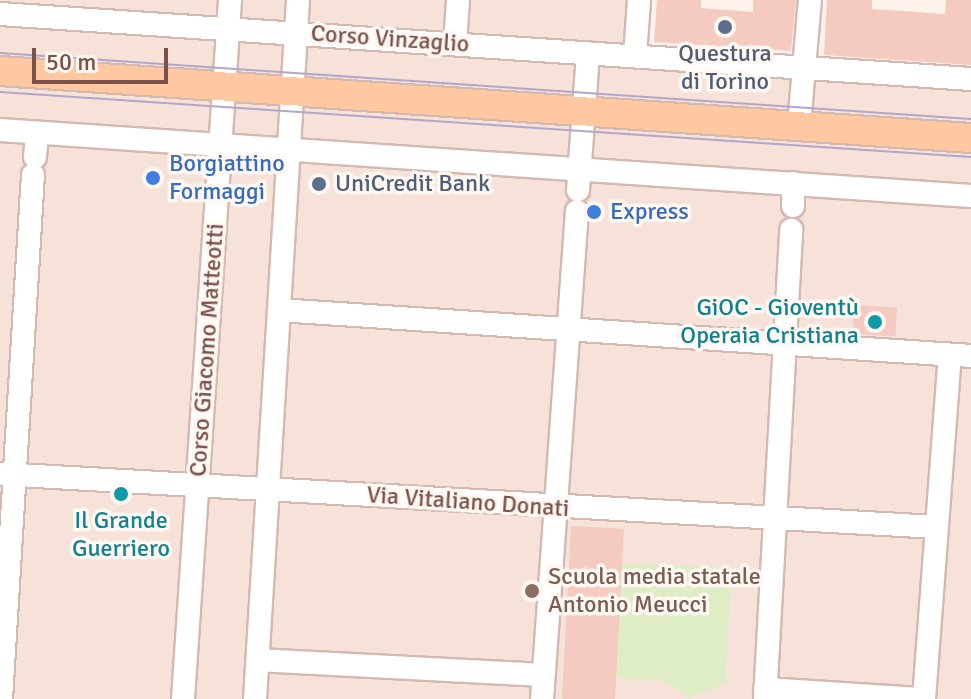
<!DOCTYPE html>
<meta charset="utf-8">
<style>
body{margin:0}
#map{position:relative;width:971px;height:699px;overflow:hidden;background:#fef2ea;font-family:Signika,sans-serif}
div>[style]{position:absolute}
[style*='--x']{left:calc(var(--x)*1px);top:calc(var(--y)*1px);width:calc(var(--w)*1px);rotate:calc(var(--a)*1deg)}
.residential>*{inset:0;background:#f6e2d8}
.green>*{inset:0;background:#deedc6}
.building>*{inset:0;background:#f5cac0;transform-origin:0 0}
.roads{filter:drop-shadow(2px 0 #d4b9b1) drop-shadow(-2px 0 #d4b9b1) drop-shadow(0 2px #d4b9b1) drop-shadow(0 -2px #d4b9b1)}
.minor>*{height:22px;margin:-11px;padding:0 11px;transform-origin:11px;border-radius:11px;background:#fff}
.major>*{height:28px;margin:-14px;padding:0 14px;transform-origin:14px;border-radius:14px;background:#ffc8a0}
.tram>*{height:2px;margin:-1px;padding:0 1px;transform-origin:1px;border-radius:1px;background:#b2a6ca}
.dots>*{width:22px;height:22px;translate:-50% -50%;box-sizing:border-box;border:4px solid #fff7f2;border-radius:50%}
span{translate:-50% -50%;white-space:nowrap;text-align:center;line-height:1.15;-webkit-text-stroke:7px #fff7f2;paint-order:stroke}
.street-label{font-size:24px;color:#7b524b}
.service-label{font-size:24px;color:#4e5e75}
.left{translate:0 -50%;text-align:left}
.shop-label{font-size:24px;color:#366cbe}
.culture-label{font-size:24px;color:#0d838f}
.right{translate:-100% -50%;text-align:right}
.education-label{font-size:24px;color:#785e54}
.scale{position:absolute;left:32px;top:48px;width:136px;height:36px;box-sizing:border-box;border:4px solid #7b524b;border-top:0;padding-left:10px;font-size:24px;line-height:28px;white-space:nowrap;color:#7b524b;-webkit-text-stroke:6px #fff7f2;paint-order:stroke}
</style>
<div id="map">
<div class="residential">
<div style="clip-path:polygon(0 0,640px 0,636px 60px,971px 84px,971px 699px,0 699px)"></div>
</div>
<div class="green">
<div style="clip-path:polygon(621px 563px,732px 568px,725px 683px,690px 698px,661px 680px,615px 678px)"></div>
</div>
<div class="building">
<div style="clip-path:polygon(657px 0,701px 0,701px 8px,753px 12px,753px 0,796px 0,791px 51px,654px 42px)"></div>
<div style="clip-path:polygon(827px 0,872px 0,872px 9px,945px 14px,946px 0,971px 0,971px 65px,824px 55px)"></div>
<div style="left:854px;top:305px;width:43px;height:29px;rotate:3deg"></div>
<div style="left:571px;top:526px;width:53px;height:173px;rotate:3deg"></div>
</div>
<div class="roads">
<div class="minor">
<div style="--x:0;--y:14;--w:973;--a:3.83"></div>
<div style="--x:455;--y:44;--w:44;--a:-86.1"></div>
<div style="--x:635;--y:56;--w:56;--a:-85.9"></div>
<div style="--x:799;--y:125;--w:125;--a:-85"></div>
<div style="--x:0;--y:130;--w:973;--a:3.89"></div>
<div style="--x:35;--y:157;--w:24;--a:-85"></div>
<div style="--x:578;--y:190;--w:137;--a:-85.8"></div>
<div style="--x:793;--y:206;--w:23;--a:-90"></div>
<div style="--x:279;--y:310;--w:694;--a:3.8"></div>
<div style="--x:0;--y:474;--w:938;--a:3.24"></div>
<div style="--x:258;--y:660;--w:285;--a:3"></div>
<div style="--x:765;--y:689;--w:156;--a:3.7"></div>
<div style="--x:1;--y:699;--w:525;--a:-86.51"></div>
<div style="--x:183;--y:699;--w:701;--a:-86.15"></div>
<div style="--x:255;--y:699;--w:700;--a:-86.48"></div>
<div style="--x:542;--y:699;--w:489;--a:-85.9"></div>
<div style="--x:765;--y:699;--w:470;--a:-86.8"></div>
<div style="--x:924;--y:699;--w:345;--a:-85.7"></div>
</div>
<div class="major">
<div style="--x:0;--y:71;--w:973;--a:3.95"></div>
</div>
</div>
<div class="tram">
<div style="--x:0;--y:53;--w:973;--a:3.89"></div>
<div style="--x:0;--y:92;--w:973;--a:3.83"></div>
</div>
<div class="dots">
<div style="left:725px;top:27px;background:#5c6f8a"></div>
<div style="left:153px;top:178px;background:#3f7fe0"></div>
<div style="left:319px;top:184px;background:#5c6f8a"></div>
<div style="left:594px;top:212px;background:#3f7fe0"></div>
<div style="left:875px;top:322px;background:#0f9aa8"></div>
<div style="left:121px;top:494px;background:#0f9aa8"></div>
<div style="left:532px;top:591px;background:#8d6e63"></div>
</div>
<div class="street-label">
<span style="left:390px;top:39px;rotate:4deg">Corso Vinzaglio</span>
<span style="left:207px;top:350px;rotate:-86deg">Corso Giacomo Matteotti</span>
<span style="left:468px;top:502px;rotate:4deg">Via Vitaliano Donati</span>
</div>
<div class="service-label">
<span style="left:725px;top:68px">Questura<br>di Torino</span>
<span class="left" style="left:335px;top:184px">UniCredit Bank</span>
</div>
<div class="shop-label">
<span class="left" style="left:169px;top:178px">Borgiattino<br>Formaggi</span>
<span class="left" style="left:610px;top:212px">Express</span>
</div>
<div class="culture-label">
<span class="right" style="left:859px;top:322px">GiOC - Gioventù<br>Operaia Cristiana</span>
<span style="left:121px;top:535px">Il Grande<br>Guerriero</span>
</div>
<div class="education-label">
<span class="left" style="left:548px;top:591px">Scuola media statale<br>Antonio Meucci</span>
</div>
<div class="scale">50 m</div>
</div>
